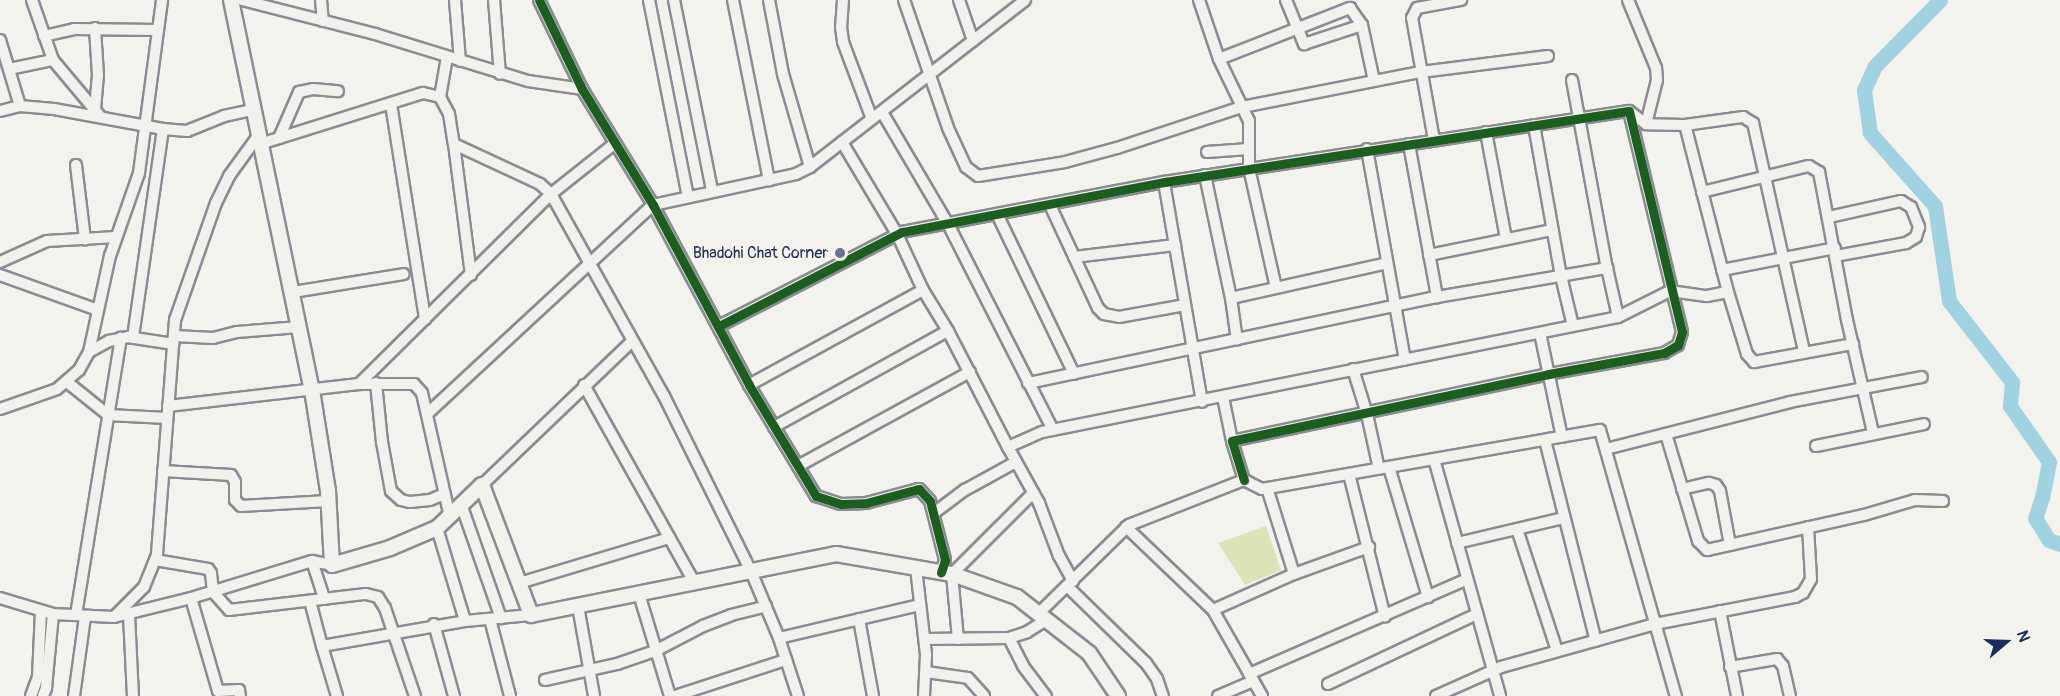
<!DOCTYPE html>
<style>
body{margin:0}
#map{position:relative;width:2060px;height:696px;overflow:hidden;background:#f4f2ec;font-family:Pangolin,sans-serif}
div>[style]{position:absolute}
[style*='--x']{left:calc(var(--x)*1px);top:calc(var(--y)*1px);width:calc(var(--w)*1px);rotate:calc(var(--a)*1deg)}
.green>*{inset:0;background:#dbe4b7}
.river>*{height:15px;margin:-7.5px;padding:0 7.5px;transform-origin:7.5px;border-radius:7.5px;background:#a1d2e2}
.roads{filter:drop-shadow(2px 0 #898c92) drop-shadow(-2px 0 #898c92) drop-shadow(0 2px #898c92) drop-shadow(0 -2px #898c92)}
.minor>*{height:10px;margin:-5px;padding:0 5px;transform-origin:5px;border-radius:5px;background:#f2f1ed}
.secondary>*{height:14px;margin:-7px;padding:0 7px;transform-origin:7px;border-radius:7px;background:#f2f1ed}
.cycleway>*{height:9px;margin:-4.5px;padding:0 4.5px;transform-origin:4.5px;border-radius:4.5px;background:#1b5e20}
.dots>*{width:16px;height:16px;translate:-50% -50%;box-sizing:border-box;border:3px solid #f7f3e8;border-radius:50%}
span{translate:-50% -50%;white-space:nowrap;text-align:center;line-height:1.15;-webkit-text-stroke:4.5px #f7f3e8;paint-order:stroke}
.poi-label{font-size:16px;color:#1b2f5e}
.right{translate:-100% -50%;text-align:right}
.north{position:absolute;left:1976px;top:612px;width:60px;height:60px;-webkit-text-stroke:4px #f7f3e8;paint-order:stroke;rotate:71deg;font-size:16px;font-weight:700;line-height:24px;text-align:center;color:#1b2f5e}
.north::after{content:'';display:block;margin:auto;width:21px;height:27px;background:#1b2f5e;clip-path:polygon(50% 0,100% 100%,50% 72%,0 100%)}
</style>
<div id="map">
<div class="green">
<div style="clip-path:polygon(1266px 526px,1281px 570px,1245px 585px,1218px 543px)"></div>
</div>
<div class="river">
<div style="--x:1940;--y:0;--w:93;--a:134.6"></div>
<div style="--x:1875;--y:66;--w:26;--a:115"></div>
<div style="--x:1864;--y:90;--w:43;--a:82.1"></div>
<div style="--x:1870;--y:133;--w:98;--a:48.3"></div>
<div style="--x:1935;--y:206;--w:96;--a:81.6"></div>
<div style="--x:1949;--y:301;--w:103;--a:52.1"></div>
<div style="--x:2012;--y:382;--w:24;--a:95"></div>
<div style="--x:2010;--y:406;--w:68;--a:55.1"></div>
<div style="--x:2049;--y:462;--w:36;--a:101"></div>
<div style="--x:2042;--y:497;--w:22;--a:108"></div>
<div style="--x:2035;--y:518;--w:26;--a:58"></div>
<div style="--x:2049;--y:540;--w:12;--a:20"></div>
</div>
<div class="roads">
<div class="minor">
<div style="--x:32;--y:0;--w:64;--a:70.7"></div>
<div style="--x:53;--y:60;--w:73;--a:50"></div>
<div style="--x:242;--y:0;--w:137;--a:14.3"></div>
<div style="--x:375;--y:34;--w:160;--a:17.1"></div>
<div style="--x:528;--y:81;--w:55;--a:8.4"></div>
<div style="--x:321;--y:0;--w:21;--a:85"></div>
<div style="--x:455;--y:0;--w:61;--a:85.3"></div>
<div style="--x:494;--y:0;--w:74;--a:85.4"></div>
<div style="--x:539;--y:0;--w:99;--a:64.2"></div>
<div style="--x:582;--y:89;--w:136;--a:58.5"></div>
<div style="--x:653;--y:205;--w:204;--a:61.9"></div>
<div style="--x:749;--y:385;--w:130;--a:58.9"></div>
<div style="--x:816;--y:496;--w:26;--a:18"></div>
<div style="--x:841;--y:504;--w:25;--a:-2"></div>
<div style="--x:866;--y:503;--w:55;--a:-14.8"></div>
<div style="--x:919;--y:489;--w:16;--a:47"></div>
<div style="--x:930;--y:501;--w:61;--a:75.7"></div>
<div style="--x:945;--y:560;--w:13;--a:108"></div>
<div style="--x:649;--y:0;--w:201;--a:78.8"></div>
<div style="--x:674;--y:0;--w:195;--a:78.7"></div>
<div style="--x:733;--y:0;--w:184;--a:78.7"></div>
<div style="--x:769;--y:0;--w:75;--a:79.3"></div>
<div style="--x:783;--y:74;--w:97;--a:73.8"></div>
<div style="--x:843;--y:0;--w:27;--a:94"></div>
<div style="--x:841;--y:27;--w:15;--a:82"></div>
<div style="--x:843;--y:42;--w:82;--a:69.4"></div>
<div style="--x:904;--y:0;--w:135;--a:71"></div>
<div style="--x:948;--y:128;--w:43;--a:65.2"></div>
<div style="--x:966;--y:167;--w:15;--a:37"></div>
<div style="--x:978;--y:176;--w:88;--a:-9.1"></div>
<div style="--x:1065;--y:162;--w:54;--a:-15.1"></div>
<div style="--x:1117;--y:148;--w:132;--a:-18.2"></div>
<div style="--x:1242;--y:107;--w:182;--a:-11.1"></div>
<div style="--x:1421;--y:72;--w:128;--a:-7.2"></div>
<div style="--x:959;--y:0;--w:43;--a:71.1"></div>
<div style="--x:1199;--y:0;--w:62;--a:71.3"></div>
<div style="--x:1219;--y:59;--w:69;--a:64.2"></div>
<div style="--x:1249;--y:121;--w:47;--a:90"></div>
<div style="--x:1249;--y:168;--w:123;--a:77.3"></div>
<div style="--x:1286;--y:0;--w:48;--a:67.8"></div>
<div style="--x:1304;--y:44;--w:61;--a:-18.1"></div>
<div style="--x:1628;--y:0;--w:74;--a:67.6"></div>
<div style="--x:1656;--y:68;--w:12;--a:85"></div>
<div style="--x:1657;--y:80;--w:45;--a:104"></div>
<div style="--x:44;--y:36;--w:31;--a:-13"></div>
<div style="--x:74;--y:29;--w:84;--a:0.7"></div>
<div style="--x:0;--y:40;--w:69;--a:73.1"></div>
<div style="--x:1219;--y:59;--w:141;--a:-21.3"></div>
<div style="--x:1350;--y:8;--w:21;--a:55"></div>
<div style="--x:1362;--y:25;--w:57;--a:77.9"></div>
<div style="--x:9;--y:69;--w:45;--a:-11.6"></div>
<div style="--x:1572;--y:80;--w:191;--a:79.5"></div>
<div style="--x:440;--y:97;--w:41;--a:-80.1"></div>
<div style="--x:391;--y:104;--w:218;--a:81"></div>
<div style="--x:95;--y:109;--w:34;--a:-85"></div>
<div style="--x:98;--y:75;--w:47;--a:-93.7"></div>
<div style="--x:0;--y:111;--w:21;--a:-14"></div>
<div style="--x:20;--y:106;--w:34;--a:5"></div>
<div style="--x:54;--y:109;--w:111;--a:10.4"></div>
<div style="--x:163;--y:129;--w:211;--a:98.2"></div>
<div style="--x:882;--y:112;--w:130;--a:59.5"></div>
<div style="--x:948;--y:224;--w:231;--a:63"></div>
<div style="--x:1534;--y:125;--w:153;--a:79.9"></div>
<div style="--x:1561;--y:276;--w:51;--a:76.5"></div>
<div style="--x:1685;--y:125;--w:59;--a:-7.9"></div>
<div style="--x:1743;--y:117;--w:12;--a:31"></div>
<div style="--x:1753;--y:123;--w:234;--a:77.4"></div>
<div style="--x:163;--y:129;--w:24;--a:5"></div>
<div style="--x:187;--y:131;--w:40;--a:-22"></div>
<div style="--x:224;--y:116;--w:29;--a:-12"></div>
<div style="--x:1486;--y:132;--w:109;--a:79.4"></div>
<div style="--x:279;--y:138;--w:50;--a:-66.5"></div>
<div style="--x:299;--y:92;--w:14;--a:-12"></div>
<div style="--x:313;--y:89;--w:25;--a:5"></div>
<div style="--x:1434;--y:140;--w:124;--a:-100.2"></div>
<div style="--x:1412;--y:18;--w:11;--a:-63"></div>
<div style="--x:1417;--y:8;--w:45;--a:-10.3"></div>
<div style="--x:842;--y:142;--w:107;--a:59.1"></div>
<div style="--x:897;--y:234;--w:62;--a:65.1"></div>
<div style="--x:923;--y:290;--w:48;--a:58.6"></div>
<div style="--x:948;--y:331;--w:131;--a:62.7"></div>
<div style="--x:260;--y:144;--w:171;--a:-17.4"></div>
<div style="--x:423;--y:93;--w:17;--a:13"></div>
<div style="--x:440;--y:97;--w:19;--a:62"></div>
<div style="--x:449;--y:114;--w:30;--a:81"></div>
<div style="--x:454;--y:144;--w:132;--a:82.6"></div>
<div style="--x:454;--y:144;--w:95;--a:24.9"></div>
<div style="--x:540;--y:184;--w:15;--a:42"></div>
<div style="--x:551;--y:194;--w:231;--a:60.8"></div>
<div style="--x:664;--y:396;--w:193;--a:63.6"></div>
<div style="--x:750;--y:569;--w:75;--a:67.2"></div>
<div style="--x:779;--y:638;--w:61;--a:71.9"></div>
<div style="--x:1409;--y:144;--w:156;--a:79.6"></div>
<div style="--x:1367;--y:149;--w:214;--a:79.8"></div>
<div style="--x:1207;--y:152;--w:42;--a:-4.1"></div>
<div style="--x:76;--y:165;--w:75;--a:83.1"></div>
<div style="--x:1205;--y:175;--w:126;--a:78.1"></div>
<div style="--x:1231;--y:298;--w:42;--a:81.9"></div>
<div style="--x:1164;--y:182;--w:223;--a:80.2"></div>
<div style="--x:1702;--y:192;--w:110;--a:-13.7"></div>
<div style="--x:1809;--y:166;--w:12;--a:31"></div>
<div style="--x:1819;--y:172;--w:151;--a:79.3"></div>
<div style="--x:1847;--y:320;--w:116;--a:77"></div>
<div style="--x:1050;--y:205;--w:114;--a:65"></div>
<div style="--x:1098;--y:308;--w:8;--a:45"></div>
<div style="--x:1104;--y:314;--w:15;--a:11"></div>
<div style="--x:1119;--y:317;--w:67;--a:-10.3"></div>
<div style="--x:998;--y:216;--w:175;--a:64.3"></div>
<div style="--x:1829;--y:217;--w:74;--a:-12.5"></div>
<div style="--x:1901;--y:201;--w:12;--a:31"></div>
<div style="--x:1911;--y:207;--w:22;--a:68"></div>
<div style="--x:1919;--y:227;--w:10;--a:107"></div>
<div style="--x:1916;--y:237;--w:12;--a:149"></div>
<div style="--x:1906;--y:243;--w:71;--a:169.5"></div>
<div style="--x:1429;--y:255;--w:126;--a:-11.5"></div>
<div style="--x:1074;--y:257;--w:102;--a:-6.8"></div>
<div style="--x:0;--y:262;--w:51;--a:-24.1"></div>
<div style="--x:47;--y:241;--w:69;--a:-3.3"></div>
<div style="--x:1722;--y:270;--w:115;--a:-11"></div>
<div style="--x:0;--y:275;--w:104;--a:19.7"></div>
<div style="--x:293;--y:292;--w:112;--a:-9.2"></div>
<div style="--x:1728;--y:292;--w:65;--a:73"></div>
<div style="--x:1747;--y:354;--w:11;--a:49"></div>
<div style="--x:1754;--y:362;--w:101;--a:-10.3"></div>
<div style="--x:1231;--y:298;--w:160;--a:-12.6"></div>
<div style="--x:719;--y:326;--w:206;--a:-27.2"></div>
<div style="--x:902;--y:232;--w:267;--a:-10.8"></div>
<div style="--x:1164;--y:182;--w:470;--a:-8.7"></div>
<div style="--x:1629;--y:111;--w:227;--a:76.5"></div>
<div style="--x:1682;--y:332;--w:14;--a:107"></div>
<div style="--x:1678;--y:345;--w:16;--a:150"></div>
<div style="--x:1664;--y:353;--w:117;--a:169.7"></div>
<div style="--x:1549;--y:374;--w:324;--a:168.1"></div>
<div style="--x:1232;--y:441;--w:41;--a:72.9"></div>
<div style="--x:1540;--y:333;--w:106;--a:78.1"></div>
<div style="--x:174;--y:336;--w:39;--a:3"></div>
<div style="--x:213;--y:338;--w:25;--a:-14"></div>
<div style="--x:237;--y:332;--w:62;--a:-4.6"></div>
<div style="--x:89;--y:352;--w:23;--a:-29"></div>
<div style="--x:109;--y:341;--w:19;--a:-12"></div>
<div style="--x:128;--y:337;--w:46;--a:8.8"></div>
<div style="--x:1353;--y:369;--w:47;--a:72.7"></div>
<div style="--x:1367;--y:414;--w:56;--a:77.7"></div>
<div style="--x:67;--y:382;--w:53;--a:38.8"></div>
<div style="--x:108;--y:415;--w:59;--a:2.9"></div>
<div style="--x:376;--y:383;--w:59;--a:84.2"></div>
<div style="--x:382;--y:442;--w:50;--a:79.6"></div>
<div style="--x:391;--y:491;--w:13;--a:42"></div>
<div style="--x:401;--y:500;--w:9;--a:13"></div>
<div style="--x:410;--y:502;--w:20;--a:-6"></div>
<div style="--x:430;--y:500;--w:15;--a:-23"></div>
<div style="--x:1028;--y:383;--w:412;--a:-11.9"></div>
<div style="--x:1431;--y:298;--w:179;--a:-9.7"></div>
<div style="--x:1607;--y:268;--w:50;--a:77.3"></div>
<div style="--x:359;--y:384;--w:270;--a:-44.7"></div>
<div style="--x:551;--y:194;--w:80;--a:-38.4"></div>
<div style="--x:584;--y:385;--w:226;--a:60.8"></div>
<div style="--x:749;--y:385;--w:198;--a:-28.6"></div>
<div style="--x:1223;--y:397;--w:45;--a:78.4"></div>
<div style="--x:168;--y:406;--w:192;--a:-6.6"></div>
<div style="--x:359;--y:384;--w:55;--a:0"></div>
<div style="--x:414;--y:384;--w:12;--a:48"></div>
<div style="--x:422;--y:393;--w:127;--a:77.3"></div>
<div style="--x:0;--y:409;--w:60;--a:-19.3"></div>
<div style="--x:57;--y:389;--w:29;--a:-41"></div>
<div style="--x:79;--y:370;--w:21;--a:-61"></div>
<div style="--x:89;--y:352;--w:98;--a:-77.7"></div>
<div style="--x:110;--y:256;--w:88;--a:-70.7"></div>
<div style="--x:139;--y:173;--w:175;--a:-82.4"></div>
<div style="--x:427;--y:414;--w:308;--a:-42.8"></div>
<div style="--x:653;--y:205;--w:146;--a:-12.2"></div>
<div style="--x:796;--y:174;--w:16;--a:-27"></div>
<div style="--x:810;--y:167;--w:272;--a:-37.8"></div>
<div style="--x:774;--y:427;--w:198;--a:-29"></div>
<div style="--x:1666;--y:434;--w:112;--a:73.3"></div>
<div style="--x:1698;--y:541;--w:13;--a:45"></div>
<div style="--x:1707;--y:550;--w:161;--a:-12.6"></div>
<div style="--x:1864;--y:515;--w:53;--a:-16.4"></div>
<div style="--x:1915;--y:500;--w:28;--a:2"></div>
<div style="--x:1545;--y:440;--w:207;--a:75.8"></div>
<div style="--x:1816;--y:446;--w:110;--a:-11.5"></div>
<div style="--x:1606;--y:449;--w:190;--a:-14.3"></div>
<div style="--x:1790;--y:402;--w:134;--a:-10.7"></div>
<div style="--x:1434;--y:459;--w:246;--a:74.4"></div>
<div style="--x:798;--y:466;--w:196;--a:-28.7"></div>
<div style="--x:1389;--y:467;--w:136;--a:73.3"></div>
<div style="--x:163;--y:471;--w:68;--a:3.4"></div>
<div style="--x:231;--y:475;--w:8;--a:60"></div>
<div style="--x:235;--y:482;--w:18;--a:90"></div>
<div style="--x:235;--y:500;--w:8;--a:45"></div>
<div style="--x:241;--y:506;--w:87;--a:-3.3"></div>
<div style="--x:1349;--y:474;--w:147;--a:75.9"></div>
<div style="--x:482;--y:485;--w:208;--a:-43.8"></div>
<div style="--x:1682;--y:489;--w:28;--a:-13"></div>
<div style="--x:1709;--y:483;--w:7;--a:16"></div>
<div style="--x:1716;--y:485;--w:7;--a:56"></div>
<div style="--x:1720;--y:491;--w:55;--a:79.5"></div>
<div style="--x:461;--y:504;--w:121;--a:70.7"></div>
<div style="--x:934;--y:513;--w:39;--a:-37"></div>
<div style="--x:965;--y:490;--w:58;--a:-28.8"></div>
<div style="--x:1126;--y:527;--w:120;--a:43.7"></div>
<div style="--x:1213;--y:610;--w:99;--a:60.3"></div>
<div style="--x:437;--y:528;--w:97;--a:73.2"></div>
<div style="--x:465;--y:621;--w:66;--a:-5.2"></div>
<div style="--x:1517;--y:529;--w:128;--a:71.8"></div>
<div style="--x:1457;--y:543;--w:110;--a:-13.2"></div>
<div style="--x:155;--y:560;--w:54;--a:9.6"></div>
<div style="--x:208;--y:569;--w:5;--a:53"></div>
<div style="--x:211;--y:573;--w:19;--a:84"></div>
<div style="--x:213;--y:592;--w:24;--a:48"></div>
<div style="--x:229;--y:610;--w:138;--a:-6.7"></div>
<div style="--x:366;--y:594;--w:12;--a:14"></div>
<div style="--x:378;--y:597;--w:13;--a:58"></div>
<div style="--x:385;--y:608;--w:93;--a:71.2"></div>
<div style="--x:312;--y:561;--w:40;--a:72"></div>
<div style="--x:916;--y:568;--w:88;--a:83.4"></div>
<div style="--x:926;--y:655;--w:41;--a:92.8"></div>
<div style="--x:1294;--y:574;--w:80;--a:-19.8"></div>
<div style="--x:1073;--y:581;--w:29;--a:-119"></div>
<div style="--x:1059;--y:556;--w:57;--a:-110.7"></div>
<div style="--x:1039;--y:503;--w:64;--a:-119"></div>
<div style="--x:1008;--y:447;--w:37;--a:-24"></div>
<div style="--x:1042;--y:432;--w:587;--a:-11.29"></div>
<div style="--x:1618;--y:317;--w:58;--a:-26.6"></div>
<div style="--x:1670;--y:291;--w:37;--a:8"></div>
<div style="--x:1707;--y:296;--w:21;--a:-11"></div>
<div style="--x:1728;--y:292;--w:172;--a:-104.4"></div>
<div style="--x:1685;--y:125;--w:39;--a:-179"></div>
<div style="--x:1646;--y:124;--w:21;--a:-143"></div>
<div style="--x:519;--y:583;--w:157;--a:-16.7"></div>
<div style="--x:1068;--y:587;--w:109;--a:44.3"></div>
<div style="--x:1146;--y:663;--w:19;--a:55"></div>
<div style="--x:1157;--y:679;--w:18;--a:71"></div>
<div style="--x:639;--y:594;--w:107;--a:73.1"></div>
<div style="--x:0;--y:598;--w:55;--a:16.8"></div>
<div style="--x:53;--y:614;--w:61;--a:2.8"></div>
<div style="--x:114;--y:617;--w:79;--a:-13.9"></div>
<div style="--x:191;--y:598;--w:127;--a:-17"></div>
<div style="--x:312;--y:561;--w:20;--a:11"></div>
<div style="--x:191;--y:598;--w:97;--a:73.8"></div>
<div style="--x:218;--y:691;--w:21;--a:-3"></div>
<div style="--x:239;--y:690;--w:6;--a:81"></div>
<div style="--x:310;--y:601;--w:47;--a:75.1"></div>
<div style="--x:578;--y:606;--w:91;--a:79.9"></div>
<div style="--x:1213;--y:610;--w:89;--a:-24"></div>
<div style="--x:1294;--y:574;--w:90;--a:-107.4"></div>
<div style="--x:1720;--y:611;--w:87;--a:78.7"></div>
<div style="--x:1038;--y:614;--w:127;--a:-44.4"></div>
<div style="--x:1129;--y:525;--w:123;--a:-21.4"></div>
<div style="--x:1244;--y:480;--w:20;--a:27"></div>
<div style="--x:1262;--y:489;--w:343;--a:-9.9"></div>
<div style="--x:1600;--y:430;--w:277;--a:74.1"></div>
<div style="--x:76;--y:615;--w:281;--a:-80.8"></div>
<div style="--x:129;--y:615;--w:81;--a:87.2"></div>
<div style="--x:114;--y:617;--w:42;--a:-45"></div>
<div style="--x:144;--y:587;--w:35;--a:-68"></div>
<div style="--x:157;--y:554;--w:235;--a:-85.6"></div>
<div style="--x:175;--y:320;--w:124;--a:-70.7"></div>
<div style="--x:216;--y:203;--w:30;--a:-64"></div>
<div style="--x:229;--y:176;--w:49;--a:-54.1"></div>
<div style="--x:490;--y:619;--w:80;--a:75.4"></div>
<div style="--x:859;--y:619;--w:78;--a:79.7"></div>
<div style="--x:434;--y:624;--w:75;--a:74.5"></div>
<div style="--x:779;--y:638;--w:145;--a:-13.2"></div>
<div style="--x:1009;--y:638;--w:31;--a:63"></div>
<div style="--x:1023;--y:666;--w:38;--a:53"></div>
<div style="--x:925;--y:639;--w:84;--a:-0.7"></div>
<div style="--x:1009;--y:638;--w:19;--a:-18"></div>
<div style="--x:1027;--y:632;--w:22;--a:-32"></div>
<div style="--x:958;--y:639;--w:65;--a:-95.3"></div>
<div style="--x:952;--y:574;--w:115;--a:-45"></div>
<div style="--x:1730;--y:667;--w:48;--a:-9.7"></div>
<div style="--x:1777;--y:659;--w:9;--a:49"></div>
<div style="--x:1783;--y:666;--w:31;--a:77"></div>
<div style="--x:926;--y:672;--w:42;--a:8.1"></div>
<div style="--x:968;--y:678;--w:24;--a:48"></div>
<div style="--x:1249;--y:674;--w:238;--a:-23.5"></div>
<div style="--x:545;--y:680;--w:74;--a:-12.5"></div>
<div style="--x:617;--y:664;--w:40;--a:-18.9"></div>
<div style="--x:655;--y:651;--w:54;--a:-27.5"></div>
<div style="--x:703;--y:626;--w:30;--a:-21"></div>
<div style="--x:731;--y:615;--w:36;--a:-14"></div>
<div style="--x:1328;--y:684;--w:165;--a:-25.2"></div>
<div style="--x:31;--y:696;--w:20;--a:-70"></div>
<div style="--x:38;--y:677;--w:66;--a:-87.4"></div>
<div style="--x:43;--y:696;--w:9;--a:-69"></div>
<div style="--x:46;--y:688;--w:74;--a:-84.6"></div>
<div style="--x:74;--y:696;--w:80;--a:-82.1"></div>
<div style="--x:337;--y:696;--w:52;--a:-106.7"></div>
<div style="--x:322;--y:646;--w:145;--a:-9.9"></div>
<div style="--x:675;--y:696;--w:117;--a:-18"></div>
<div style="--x:1218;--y:696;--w:38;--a:-23"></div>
<div style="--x:1436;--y:696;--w:71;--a:-24"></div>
<div style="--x:1501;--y:667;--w:160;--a:-15.6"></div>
<div style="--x:1655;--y:624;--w:143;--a:-10.9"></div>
<div style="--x:1795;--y:597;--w:9;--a:-27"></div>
<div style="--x:1803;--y:593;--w:16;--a:-60"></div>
<div style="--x:1811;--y:579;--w:52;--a:-93.3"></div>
</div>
<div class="secondary">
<div style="--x:231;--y:0;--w:398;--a:78.3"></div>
<div style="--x:312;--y:390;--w:102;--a:81"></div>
<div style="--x:328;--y:491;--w:74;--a:86.9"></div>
<div style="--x:332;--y:565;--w:60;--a:-16.3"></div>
<div style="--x:390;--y:548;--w:51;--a:-23.1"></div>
<div style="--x:437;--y:528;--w:62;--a:-43.7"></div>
<div style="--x:482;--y:485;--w:139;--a:69.3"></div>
<div style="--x:531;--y:615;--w:311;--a:-11.3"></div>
<div style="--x:836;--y:554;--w:118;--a:9.8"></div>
<div style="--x:952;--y:574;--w:69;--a:19.5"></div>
<div style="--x:1017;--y:597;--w:91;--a:37.9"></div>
<div style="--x:1089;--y:653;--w:52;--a:56"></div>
</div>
</div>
<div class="cycleway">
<div style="--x:539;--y:0;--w:99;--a:64.2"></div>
<div style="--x:582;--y:89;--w:136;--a:58.5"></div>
<div style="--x:653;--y:205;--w:204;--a:61.9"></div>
<div style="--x:749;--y:385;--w:130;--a:58.9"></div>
<div style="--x:816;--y:496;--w:26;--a:18"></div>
<div style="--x:841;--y:504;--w:25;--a:-2"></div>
<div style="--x:866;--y:503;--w:55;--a:-14.8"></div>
<div style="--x:919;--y:489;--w:16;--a:47"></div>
<div style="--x:930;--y:501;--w:61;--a:75.7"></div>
<div style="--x:945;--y:560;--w:13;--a:108"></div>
<div style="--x:719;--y:326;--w:206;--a:-27.2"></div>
<div style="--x:902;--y:232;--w:267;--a:-10.8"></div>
<div style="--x:1164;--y:182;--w:470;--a:-8.7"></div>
<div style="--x:1629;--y:111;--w:227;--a:76.5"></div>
<div style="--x:1682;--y:332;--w:14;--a:107"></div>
<div style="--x:1678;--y:345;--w:16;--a:150"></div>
<div style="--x:1664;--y:353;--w:117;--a:169.7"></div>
<div style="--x:1549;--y:374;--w:324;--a:168.1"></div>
<div style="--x:1232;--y:441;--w:41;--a:72.9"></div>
</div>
<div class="dots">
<div style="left:840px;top:253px;background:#677390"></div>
</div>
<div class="poi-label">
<span class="right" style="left:828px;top:253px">Bhadohi Chat Corner</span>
</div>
<div class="north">N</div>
</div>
